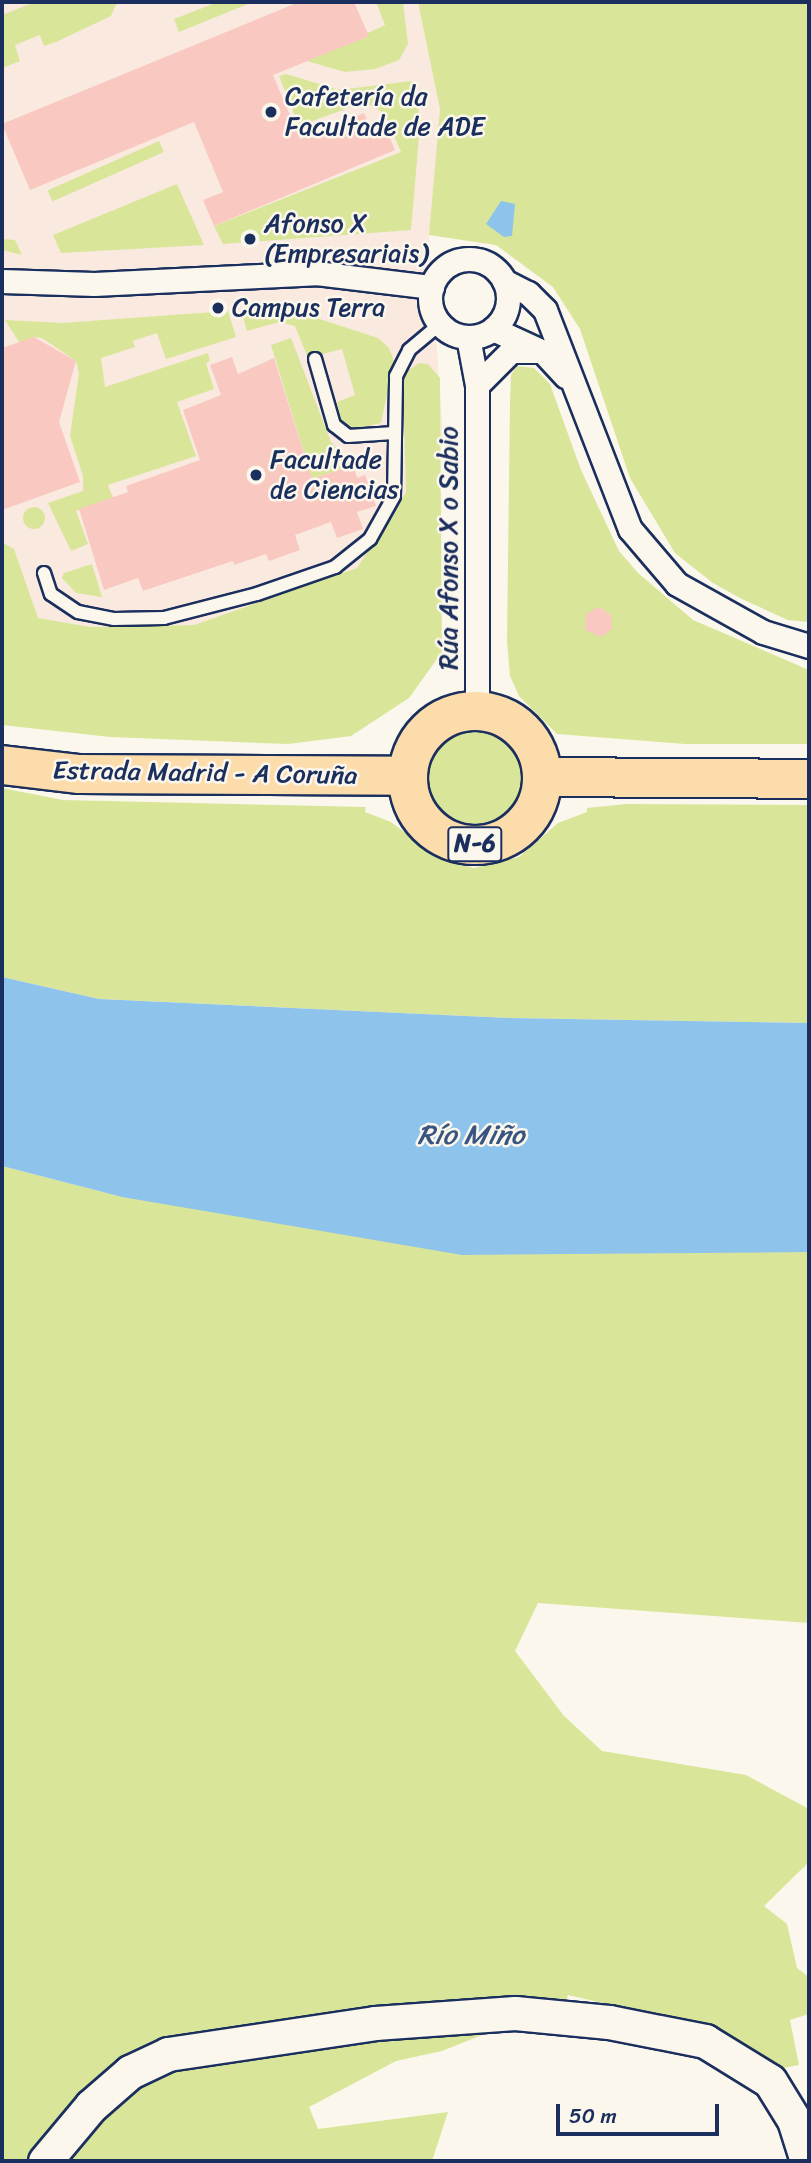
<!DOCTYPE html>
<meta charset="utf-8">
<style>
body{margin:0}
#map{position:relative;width:811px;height:2163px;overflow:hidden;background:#fbf7ec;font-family:Sriracha,sans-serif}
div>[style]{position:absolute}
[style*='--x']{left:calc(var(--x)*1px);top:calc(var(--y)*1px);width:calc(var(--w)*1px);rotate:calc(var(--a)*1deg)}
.built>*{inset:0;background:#fae9df}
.green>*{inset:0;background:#d9e699;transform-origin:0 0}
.round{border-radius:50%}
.water>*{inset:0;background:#8ec3eb}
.building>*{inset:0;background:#f9c9c1}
.roads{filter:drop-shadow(2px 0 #1b2f5e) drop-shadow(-2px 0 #1b2f5e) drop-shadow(0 2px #1b2f5e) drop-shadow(0 -2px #1b2f5e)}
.lane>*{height:12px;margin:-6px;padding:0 6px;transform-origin:6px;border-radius:6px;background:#fbf7ec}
.street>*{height:23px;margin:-11.5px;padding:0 11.5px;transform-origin:11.5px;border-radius:11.5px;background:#fbf7ec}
.street>.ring{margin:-11.5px;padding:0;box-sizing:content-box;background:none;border:23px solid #fbf7ec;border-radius:50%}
.secondary>*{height:33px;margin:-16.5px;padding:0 16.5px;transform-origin:16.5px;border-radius:16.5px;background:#fbf7ec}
.highway>*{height:38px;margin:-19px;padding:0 19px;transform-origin:19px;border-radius:19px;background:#fddcac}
.highway>.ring{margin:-19px;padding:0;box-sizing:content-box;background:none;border:38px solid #fddcac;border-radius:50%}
.dots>*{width:19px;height:19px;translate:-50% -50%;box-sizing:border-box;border:4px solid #fbf7ec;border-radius:50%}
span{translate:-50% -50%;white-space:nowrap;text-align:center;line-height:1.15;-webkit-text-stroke:5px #fbf7ec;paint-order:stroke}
.shield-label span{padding:2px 5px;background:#fbf7ec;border:2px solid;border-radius:5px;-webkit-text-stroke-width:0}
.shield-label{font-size:24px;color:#1b2f5e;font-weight:700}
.poi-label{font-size:26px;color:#1b2f5e}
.left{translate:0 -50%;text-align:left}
.street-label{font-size:26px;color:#1b2f5e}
.water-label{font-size:28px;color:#385481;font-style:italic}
.frame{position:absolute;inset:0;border:4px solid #1b2f5e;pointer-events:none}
.scale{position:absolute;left:556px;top:2104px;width:163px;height:32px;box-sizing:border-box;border:4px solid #1b2f5e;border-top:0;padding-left:9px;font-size:21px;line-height:24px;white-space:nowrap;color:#1b2f5e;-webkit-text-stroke:5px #fbf7ec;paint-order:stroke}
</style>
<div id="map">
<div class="built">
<div style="clip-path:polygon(2px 2px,809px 2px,809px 622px,788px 620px,742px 599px,713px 583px,675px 553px,630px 478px,580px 329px,553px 287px,496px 245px,429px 235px,443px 436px,406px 456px,406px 492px,357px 568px,194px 625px,91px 627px,37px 618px,14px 549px,2px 542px)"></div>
</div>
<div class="green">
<div style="clip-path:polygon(35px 2px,117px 2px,111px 16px,56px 42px,44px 46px,40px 35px,15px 45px,20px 61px,2px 68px,2px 15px)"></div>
<div style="clip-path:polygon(218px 2px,253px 2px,179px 32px,174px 19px)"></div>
<div style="clip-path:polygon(376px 2px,403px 2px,408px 44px,399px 60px,375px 69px,345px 72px,307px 61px,385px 25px)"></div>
<div style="clip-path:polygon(418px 2px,809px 2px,809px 622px,788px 620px,742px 599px,713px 583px,675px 553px,630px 478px,580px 329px,553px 287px,496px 245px,429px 235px,440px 109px)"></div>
<div style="clip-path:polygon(286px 74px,339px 90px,411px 81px,416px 89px,420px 125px,411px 230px,223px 244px,214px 226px,401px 152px,384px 113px,364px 102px,299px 126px,279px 76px)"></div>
<div style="left:159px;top:141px;width:12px;height:122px;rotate:66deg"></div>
<div style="clip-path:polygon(177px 184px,204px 245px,61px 253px,53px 235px)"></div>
<div style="clip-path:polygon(2px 239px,15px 240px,22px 255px,2px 250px)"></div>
<div style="clip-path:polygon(241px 310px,292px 310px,378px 338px,389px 348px,394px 361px,381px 423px,355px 429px,343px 426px,337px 402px,355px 395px,342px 349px,308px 358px,295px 326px,279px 322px,247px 331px)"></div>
<div style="clip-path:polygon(228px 311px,236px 337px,166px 359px,157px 333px,133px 341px,135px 347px,101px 358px,105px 387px,208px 353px,210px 361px,206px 363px,214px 389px,177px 402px,196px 456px,108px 485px,113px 498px,76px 511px,88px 544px,71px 551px,48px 503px,83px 491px,83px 476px,70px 436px,79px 373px,76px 361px,42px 338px,34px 337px,21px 345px,5px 320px,62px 323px)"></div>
<div style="clip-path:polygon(291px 338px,331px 442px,353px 465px,312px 479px,271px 345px)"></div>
<div style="clip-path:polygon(419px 363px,428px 364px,440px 378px,442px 652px,409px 698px,351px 736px,288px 744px,110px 737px,2px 725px,2px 542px,14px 549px,38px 618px,91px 627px,194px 625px,357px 568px,406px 492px,403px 383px,405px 373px)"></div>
<div style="clip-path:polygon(517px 366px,534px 368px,550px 384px,581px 470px,619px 551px,638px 573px,693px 620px,809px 670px,809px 744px,685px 744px,557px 734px,519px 696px,510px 676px,507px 641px,510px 402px,511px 375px)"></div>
<div class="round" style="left:23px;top:507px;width:22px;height:22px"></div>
<div style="clip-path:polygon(92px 564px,102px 597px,76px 593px,62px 578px,64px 573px)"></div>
<div class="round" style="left:426px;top:728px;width:98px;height:98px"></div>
<div style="clip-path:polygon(2px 788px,63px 800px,366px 807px,365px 812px,391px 822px,437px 857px,474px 868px,519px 857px,558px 823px,587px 812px,587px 808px,626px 804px,809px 805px,809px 1023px,509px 1018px,99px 999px,2px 977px)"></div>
<div style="clip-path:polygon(2px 1166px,122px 1197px,730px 1251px,809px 1252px,809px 1623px,538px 1603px,515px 1651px,564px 1716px,602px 1751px,746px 1775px,809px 1809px,809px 1862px,764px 1906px,787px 1924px,797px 1968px,809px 1977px,809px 2014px,790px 2020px,799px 2065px,736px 2077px,650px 2014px,568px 1995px,558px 2033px,497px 2029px,442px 2051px,396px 2061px,309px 2107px,318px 2129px,448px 2112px,432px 2161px,2px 2161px)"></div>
</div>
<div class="water">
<div style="clip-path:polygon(501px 201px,515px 204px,512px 236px,504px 237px,486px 224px)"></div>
<div style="clip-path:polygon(2px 977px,99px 999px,509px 1018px,809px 1023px,809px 1252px,462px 1255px,122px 1197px,2px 1166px)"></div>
</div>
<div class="building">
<div style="clip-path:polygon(299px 2px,354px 2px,369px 36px,273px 75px,300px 139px,364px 113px,370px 128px,383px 122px,395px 150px,214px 226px,203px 200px,223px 192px,194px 122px,30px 190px,2px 124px)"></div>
<div style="clip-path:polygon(34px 337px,76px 361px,59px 422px,80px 482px,2px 510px,2px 348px)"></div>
<div style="clip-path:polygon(232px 357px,238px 374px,274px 358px,312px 479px,353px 465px,357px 478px,365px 475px,376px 506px,357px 512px,363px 529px,337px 538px,331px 522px,295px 535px,300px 550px,269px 561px,266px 554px,234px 565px,233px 561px,143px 591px,138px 578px,104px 590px,79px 509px,128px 492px,126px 486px,200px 460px,183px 410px,221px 395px,210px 365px)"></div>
<div style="clip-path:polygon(598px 607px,611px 614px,612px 629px,601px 637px,585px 630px,586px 614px)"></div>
</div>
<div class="roads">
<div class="lane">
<div style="--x:315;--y:359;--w:69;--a:73.9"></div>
<div style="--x:334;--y:425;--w:18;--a:38"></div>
<div style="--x:348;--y:436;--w:46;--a:-3.7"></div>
<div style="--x:44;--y:573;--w:22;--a:72"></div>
<div style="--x:51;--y:594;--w:32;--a:34"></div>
<div style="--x:78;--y:612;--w:37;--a:11"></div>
<div style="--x:114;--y:619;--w:50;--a:-1.1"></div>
<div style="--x:164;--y:618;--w:96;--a:-14.5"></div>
<div style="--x:257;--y:594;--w:83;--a:-19.1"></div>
<div style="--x:335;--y:567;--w:45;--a:-38.7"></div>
<div style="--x:370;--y:539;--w:49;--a:-60.8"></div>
<div style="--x:394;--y:496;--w:120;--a:-89"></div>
<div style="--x:396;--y:376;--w:29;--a:-63"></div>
<div style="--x:409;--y:350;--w:40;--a:-40"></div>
</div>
<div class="street">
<div class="ring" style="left:430px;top:259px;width:55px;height:55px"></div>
<div style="--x:2;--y:281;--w:92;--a:1.9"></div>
<div style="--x:94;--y:284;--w:222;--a:-2.8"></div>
<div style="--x:316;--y:273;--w:117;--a:6.9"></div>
<div style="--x:504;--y:281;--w:27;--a:27"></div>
<div style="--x:528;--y:293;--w:24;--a:45"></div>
<div style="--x:545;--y:310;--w:235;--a:68.8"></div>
<div style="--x:630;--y:529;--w:72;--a:49.5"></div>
<div style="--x:677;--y:584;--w:98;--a:29.2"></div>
<div style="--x:763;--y:632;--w:48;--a:16.9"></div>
<div style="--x:493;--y:329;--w:55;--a:24.7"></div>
<div style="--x:543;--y:352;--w:33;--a:47"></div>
<div style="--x:468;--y:337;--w:49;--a:79.4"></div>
<div style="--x:477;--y:385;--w:326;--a:90"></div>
<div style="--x:477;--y:385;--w:48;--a:-45"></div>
<div style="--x:511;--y:351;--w:29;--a:0"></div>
</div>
<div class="secondary">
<div style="--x:45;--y:2161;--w:72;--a:-50.1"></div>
<div style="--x:91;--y:2106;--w:52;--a:-41.1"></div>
<div style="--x:130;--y:2072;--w:42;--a:-25.3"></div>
<div style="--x:168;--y:2054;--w:209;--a:-8.5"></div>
<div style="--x:375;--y:2023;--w:140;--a:-4.1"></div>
<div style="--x:515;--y:2013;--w:94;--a:5.5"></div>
<div style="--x:609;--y:2022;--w:98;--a:11.2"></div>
<div style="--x:705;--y:2041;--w:76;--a:31.6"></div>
<div style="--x:770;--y:2081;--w:46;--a:58.4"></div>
<div style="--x:794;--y:2120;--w:43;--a:72.4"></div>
</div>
<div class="highway">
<div class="ring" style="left:408px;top:711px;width:96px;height:96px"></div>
<div style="--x:2;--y:765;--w:78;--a:6.7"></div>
<div style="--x:79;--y:774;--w:329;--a:0.3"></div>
<div style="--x:542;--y:777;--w:267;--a:0.4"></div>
</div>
</div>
<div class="dots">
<div style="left:271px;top:112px;background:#1b2f5e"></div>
<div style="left:250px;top:239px;background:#1b2f5e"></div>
<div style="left:218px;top:308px;background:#1b2f5e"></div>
<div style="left:256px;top:475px;background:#1b2f5e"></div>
</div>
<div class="shield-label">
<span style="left:475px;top:844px">N-6</span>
</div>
<div class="poi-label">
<span class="left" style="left:285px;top:112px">Cafetería da<br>Facultade de ADE</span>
<span class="left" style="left:264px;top:239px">Afonso X<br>(Empresariais)</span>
<span class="left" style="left:232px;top:308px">Campus Terra</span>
<span class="left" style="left:270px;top:475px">Facultade<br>de Ciencias</span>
</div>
<div class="street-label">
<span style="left:449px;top:548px;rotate:-90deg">Rúa Afonso X o Sabio</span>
<span style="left:205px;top:773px;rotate:1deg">Estrada Madrid - A Coruña</span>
</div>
<div class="water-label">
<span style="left:471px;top:1135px">Río Miño</span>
</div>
<div class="frame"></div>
<div class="scale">50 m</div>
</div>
